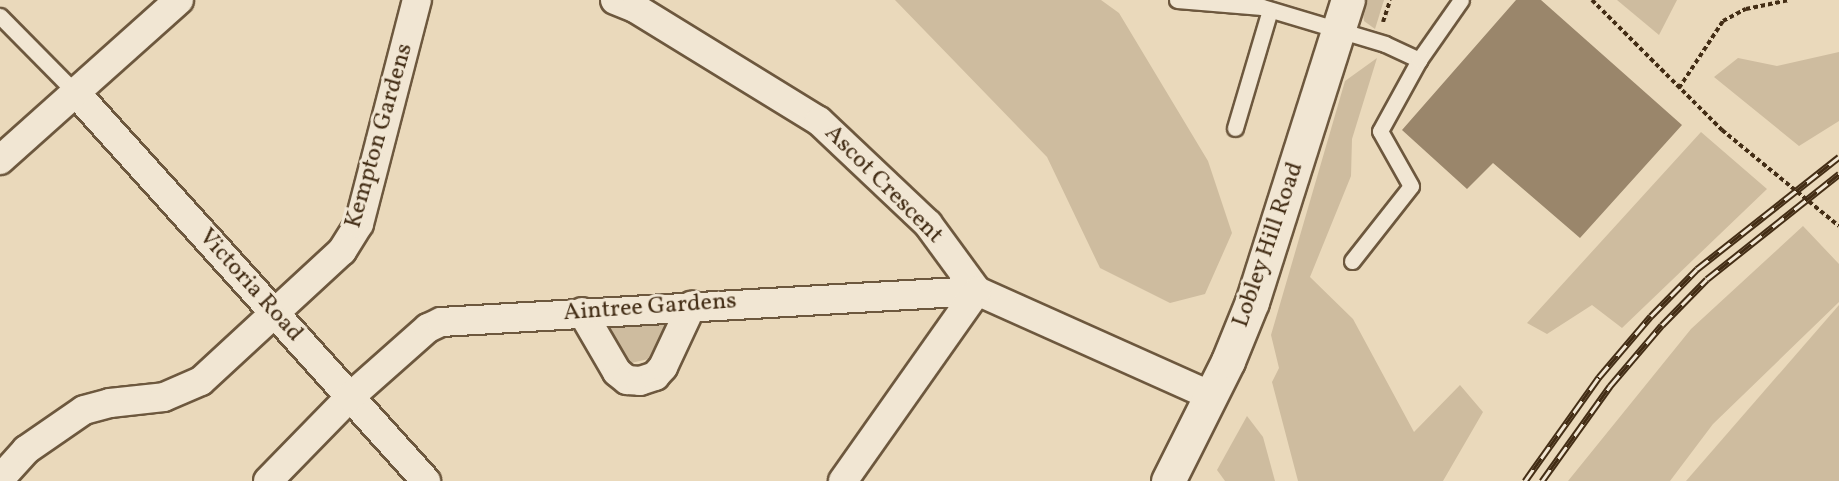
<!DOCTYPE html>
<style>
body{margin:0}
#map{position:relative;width:1839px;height:481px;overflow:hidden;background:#ead9bb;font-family:Vollkorn,serif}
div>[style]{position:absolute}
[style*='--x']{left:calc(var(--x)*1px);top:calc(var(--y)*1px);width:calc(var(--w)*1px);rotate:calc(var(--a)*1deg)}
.green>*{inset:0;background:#cebc9f}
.building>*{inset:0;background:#9a866b}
.path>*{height:4px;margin-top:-2px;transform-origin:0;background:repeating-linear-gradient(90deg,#432d15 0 4.5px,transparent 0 7.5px)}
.roads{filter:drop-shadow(2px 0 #6d583e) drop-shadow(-2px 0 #6d583e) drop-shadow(0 2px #6d583e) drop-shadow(0 -2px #6d583e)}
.lane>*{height:15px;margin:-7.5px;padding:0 7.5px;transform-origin:7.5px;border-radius:7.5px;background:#f1e6d3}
.street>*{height:28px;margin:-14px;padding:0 14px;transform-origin:14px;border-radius:14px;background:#f1e6d3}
.secondary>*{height:33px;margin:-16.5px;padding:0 16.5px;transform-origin:16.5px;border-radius:16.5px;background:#f1e6d3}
.rail>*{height:7px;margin-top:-3.5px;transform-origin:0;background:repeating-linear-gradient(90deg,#f1e6d3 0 14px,#432d15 0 28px);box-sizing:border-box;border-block:2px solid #432d15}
span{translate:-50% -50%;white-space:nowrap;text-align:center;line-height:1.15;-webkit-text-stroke:6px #f1e6d3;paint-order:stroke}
.street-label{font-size:24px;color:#432d15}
</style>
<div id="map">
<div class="green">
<div style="clip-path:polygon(895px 0,1101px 0,1119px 13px,1208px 161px,1232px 233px,1205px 294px,1170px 303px,1100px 268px,1047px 157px)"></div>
<div style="clip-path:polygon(1361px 0,1384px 0,1375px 29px,1364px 21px)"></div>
<div style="clip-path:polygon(1617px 0,1677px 0,1659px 35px)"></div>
<div style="clip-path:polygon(1839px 52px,1839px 121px,1799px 146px,1714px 77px,1738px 58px,1777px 66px)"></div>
<div style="clip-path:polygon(1377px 58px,1352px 139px,1351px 176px,1310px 277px,1353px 319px,1414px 432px,1460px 385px,1483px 412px,1443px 481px,1298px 481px,1272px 382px,1279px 368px,1271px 335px,1345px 81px)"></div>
<div style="clip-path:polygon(1701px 132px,1767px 189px,1622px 328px,1592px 305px,1547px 334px,1527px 323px)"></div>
<div style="clip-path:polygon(1803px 226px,1839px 264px,1839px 302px,1713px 424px,1670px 481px,1568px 481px,1691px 329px)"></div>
<div style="clip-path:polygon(1839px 305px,1839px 481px,1686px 481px)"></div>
<div style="clip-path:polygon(662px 315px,669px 331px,653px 358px,631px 363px,615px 349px,602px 320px)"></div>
<div style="clip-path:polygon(1247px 416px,1263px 437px,1275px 481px,1225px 481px,1217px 470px)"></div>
</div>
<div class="building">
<div style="clip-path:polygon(1516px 0,1541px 0,1682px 125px,1580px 238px,1493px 163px,1467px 189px,1402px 130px)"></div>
</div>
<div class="path">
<div style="--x:1592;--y:0;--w:184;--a:45"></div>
<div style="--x:1722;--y:130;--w:151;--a:39.4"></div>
<div style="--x:1383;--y:22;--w:23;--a:-72"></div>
<div style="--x:1679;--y:88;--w:80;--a:-56.7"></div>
<div style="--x:1723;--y:21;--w:26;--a:-28"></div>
<div style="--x:1746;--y:9;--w:44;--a:-11.8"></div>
</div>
<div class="roads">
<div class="lane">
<div style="--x:1177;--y:0;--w:85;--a:4.7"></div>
<div style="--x:1262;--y:7;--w:128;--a:16.7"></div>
<div style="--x:1385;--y:44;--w:38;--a:25"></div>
<div style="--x:0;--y:16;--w:107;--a:45.4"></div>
<div style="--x:1235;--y:128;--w:123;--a:-73.5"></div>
<div style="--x:1352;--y:261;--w:95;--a:-51.8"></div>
<div style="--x:1411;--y:186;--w:63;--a:-119.4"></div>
<div style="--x:1380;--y:131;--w:81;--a:-61.2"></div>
<div style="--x:1419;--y:60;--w:73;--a:-55"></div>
</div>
<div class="street">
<div style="--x:615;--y:0;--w:22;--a:22"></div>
<div style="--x:635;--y:8;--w:216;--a:31.6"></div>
<div style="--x:819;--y:121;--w:150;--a:43.4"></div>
<div style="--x:928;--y:224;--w:83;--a:53.8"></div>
<div style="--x:977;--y:291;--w:257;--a:24.1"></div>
<div style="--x:75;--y:92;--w:524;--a:47.94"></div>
<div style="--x:0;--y:160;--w:240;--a:-41.8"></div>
<div style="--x:582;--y:312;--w:69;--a:59.7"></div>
<div style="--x:617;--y:372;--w:13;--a:39"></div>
<div style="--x:627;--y:380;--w:13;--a:4"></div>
<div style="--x:640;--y:381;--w:16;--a:-18"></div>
<div style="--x:655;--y:376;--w:12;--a:-48"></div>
<div style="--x:663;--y:367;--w:68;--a:-64.9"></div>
<div style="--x:0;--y:479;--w:39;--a:-48"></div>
<div style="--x:26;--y:450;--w:70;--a:-34.6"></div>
<div style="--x:84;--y:410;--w:27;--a:-15"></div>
<div style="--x:110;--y:403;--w:54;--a:-6.3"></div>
<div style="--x:164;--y:397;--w:40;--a:-23.4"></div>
<div style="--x:201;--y:381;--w:192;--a:-42.7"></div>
<div style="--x:342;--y:251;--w:32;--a:-58"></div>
<div style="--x:359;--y:224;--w:231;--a:-75.5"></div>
<div style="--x:268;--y:481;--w:117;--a:-45.7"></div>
<div style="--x:350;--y:397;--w:104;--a:-41.5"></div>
<div style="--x:428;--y:328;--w:14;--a:-25"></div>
<div style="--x:441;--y:322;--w:537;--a:-3.31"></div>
<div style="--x:843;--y:481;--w:232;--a:-54.8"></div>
</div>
<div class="secondary">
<div style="--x:1168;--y:481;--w:134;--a:-63.4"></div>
<div style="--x:1228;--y:361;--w:64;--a:-67.9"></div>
<div style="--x:1252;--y:302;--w:317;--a:-72.4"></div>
</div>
</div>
<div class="rail">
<div style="--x:1525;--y:481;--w:128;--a:-54.6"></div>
<div style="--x:1599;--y:377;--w:80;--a:-49.6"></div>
<div style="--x:1651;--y:316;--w:66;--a:-45.6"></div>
<div style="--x:1697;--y:269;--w:181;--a:-38.3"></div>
<div style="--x:1542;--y:481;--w:117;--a:-54.4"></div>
<div style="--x:1610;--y:386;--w:80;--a:-49.6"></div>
<div style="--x:1662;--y:325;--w:64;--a:-45.6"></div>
<div style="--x:1707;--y:279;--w:169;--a:-38.5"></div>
</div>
<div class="street-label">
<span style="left:380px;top:136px;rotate:-74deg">Kempton Gardens</span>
<span style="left:883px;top:185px;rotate:45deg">Ascot Crescent</span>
<span style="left:1269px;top:245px;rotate:-71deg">Lobley Hill Road</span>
<span style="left:250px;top:286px;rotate:48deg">Victoria Road</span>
<span style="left:650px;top:308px;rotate:-4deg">Aintree Gardens</span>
</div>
</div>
